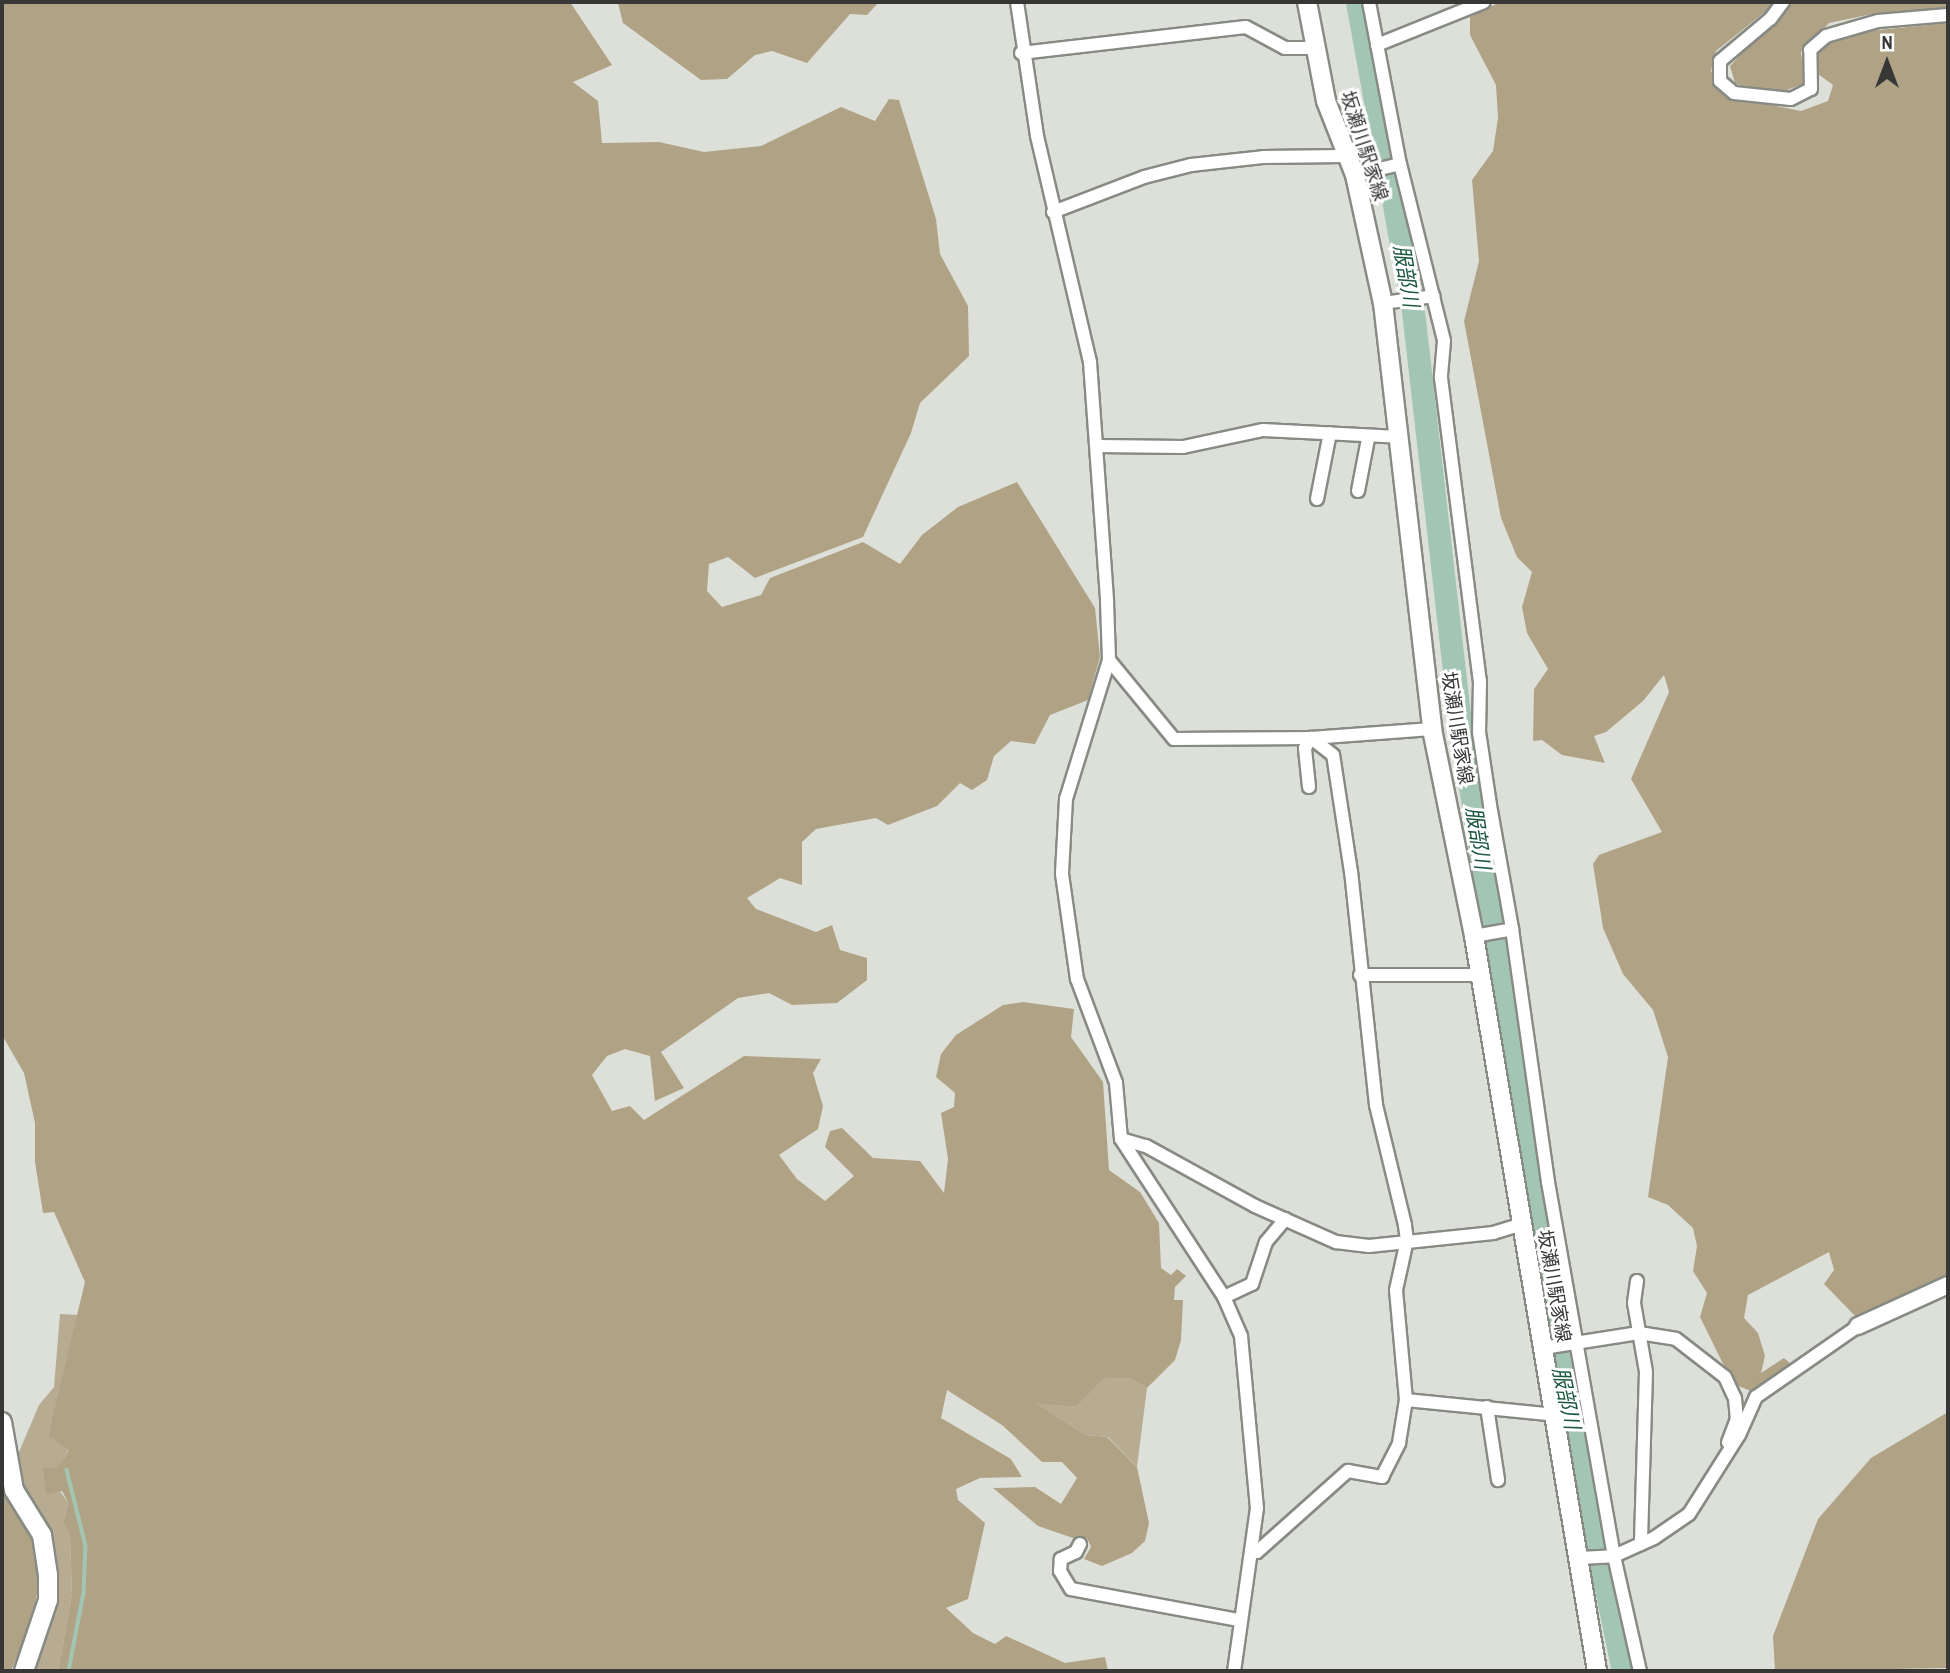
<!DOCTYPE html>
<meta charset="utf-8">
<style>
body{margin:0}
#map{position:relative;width:1950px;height:1673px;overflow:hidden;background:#dde0d9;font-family:"Archivo Narrow","Noto Sans JP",sans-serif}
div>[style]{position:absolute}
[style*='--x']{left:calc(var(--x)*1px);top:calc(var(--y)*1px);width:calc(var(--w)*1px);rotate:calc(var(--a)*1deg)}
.green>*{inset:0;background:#b7ab92}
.forest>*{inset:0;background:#b0a285}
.stream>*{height:3.5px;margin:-1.75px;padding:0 1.75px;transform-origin:1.75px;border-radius:1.75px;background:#a3c5b4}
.river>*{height:23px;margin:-11.5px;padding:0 11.5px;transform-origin:11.5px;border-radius:11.5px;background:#a3c5b4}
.roads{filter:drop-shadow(2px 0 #888b84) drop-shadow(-2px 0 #888b84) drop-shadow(0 2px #888b84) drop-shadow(0 -2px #888b84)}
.minor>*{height:12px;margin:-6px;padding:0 6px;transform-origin:6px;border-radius:6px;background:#fff}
.tertiary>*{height:16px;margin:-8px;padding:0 8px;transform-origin:8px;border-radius:8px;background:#fff}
.secondary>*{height:18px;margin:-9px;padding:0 9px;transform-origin:9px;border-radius:9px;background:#fff}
span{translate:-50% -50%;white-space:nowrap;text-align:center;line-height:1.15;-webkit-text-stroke:6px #fff;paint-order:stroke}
.street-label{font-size:19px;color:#373836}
.water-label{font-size:21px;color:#1d5941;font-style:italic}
.frame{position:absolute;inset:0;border:4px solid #373836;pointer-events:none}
.north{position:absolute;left:1852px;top:28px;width:70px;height:70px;-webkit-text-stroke:5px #fff;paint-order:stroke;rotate:0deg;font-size:19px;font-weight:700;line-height:28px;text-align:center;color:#373836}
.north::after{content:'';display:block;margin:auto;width:24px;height:32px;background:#373836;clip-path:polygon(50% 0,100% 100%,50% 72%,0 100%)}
</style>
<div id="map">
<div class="green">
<div style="clip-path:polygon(60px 1314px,79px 1315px,48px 1436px,69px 1449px,57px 1469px,43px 1468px,68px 1502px,63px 1523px,70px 1536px,72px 1594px,58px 1671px,28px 1671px,51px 1620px,58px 1566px,50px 1535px,24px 1492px,16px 1459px,39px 1405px,54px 1387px)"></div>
<div style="clip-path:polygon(1130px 1378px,1147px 1388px,1137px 1467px,1108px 1437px,1086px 1435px,1033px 1402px,1076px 1407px,1102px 1379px)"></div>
</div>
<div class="forest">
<div style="clip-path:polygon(2px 2px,570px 2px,612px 65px,573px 82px,598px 101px,602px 143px,659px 142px,704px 152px,761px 146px,841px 107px,875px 121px,889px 99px,899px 100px,936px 219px,940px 254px,968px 306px,969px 356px,920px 403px,911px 433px,863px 537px,755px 578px,728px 557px,709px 564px,707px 591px,722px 607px,761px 595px,770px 578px,863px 542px,900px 564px,922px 535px,958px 507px,1017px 482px,1095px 608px,1100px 657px,1088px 700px,1050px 715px,1035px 744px,1011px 741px,994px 756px,987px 780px,972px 790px,960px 783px,937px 806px,888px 825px,876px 818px,816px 829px,802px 842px,802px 885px,780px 878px,747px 898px,756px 909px,816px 932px,832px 925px,840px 950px,867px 958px,867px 980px,837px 1003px,792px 1005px,769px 993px,738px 998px,661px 1052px,684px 1088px,655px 1101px,650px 1056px,625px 1049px,607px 1056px,592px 1075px,612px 1111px,630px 1106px,644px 1120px,744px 1056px,821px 1059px,813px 1073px,823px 1106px,818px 1129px,779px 1155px,797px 1179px,825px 1201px,854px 1176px,825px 1147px,830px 1131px,842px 1128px,873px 1158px,920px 1161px,944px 1193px,948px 1159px,941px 1113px,954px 1107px,955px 1093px,936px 1077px,941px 1054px,956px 1035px,1003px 1005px,1023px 1002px,1074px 1009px,1071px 1037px,1103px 1082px,1109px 1170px,1140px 1192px,1159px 1223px,1161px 1268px,1171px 1275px,1177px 1269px,1186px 1276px,1175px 1287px,1174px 1300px,1183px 1300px,1181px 1340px,1175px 1360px,1147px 1388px,1130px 1378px,1103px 1379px,1076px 1407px,1035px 1403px,1086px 1435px,1107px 1437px,1137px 1467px,1149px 1523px,1145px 1541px,1132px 1553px,1102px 1566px,1084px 1559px,1091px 1547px,1087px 1538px,1073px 1538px,1038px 1526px,993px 1488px,1035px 1487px,1061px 1504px,1077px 1478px,1062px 1462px,1042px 1462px,1002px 1425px,947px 1390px,941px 1418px,1011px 1459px,1022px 1477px,980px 1478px,956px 1489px,958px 1500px,985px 1523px,968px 1599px,946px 1608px,973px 1633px,995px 1644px,1006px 1636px,1065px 1663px,1105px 1657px,1108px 1671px,58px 1671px,72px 1594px,70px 1536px,63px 1523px,68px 1502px,62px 1491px,46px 1495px,43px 1468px,57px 1468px,69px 1450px,48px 1436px,85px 1282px,54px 1212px,43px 1213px,35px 1162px,35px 1123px,24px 1073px,2px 1035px)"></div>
<div style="clip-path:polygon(879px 2px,867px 15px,850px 14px,807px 63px,772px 51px,755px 55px,727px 79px,701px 80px,623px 23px,618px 3px)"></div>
<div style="clip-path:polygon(1500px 2px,1777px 2px,1716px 51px,1711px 71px,1722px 93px,1731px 97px,1801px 111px,1828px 101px,1833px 85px,1818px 74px,1817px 51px,1828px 41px,1868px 31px,1948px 23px,1948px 1280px,1857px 1318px,1824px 1284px,1834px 1270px,1829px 1252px,1748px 1295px,1744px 1318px,1758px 1333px,1765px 1356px,1761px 1373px,1784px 1358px,1792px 1365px,1751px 1391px,1733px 1384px,1700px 1317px,1707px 1293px,1693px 1271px,1697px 1246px,1693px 1228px,1668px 1205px,1648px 1197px,1668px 1057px,1653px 1010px,1623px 974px,1603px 928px,1593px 864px,1599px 855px,1662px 832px,1631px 779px,1669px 692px,1664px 675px,1643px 701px,1606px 732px,1594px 736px,1605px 763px,1562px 755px,1542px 740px,1533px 741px,1534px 689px,1548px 669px,1527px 633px,1522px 607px,1532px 572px,1517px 557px,1501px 518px,1464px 321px,1479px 261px,1472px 180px,1493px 151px,1498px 118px,1496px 85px,1470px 35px,1470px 17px)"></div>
<div style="clip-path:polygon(1791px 2px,1948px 2px,1948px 10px,1877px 13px,1829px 23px,1801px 52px,1805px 83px,1787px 90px,1755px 91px,1735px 83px,1730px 66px)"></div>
<div style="clip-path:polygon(1948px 1412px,1948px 1668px,1775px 1671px,1773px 1636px,1818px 1519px,1871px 1458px)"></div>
<div style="clip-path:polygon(2px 1443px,37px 1537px,43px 1567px,30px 1625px,11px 1671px,2px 1671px)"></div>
</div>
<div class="stream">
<div style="--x:67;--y:1470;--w:78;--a:76"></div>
<div style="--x:86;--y:1546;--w:47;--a:92.4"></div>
<div style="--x:84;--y:1593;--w:79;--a:100.9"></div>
</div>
<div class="river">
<div style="--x:1357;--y:2;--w:314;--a:79.7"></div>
<div style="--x:1413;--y:311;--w:407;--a:83.5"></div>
<div style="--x:1459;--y:715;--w:655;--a:81.21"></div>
<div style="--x:1559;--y:1362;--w:316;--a:78.3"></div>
</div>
<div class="roads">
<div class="minor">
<div style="--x:1017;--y:2;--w:135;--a:81.5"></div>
<div style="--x:1037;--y:136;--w:232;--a:76.8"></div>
<div style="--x:1090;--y:362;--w:241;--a:85.9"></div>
<div style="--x:1107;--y:602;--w:58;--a:88"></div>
<div style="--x:1109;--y:660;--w:145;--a:107.2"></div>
<div style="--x:1066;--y:799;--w:75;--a:93.1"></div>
<div style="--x:1062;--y:874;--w:106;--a:81.9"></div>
<div style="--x:1077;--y:979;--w:111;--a:69.4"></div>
<div style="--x:1116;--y:1083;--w:56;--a:84.9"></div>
<div style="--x:1121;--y:1139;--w:189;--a:56.9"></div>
<div style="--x:1224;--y:1297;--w:43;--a:66.4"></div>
<div style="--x:1241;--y:1336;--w:173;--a:84.7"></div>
<div style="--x:1257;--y:1508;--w:165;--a:98"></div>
<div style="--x:1369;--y:2;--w:165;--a:79.2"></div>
<div style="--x:1400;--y:164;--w:182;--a:76"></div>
<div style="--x:1444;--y:341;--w:37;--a:95"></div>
<div style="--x:1441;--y:378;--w:305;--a:82.7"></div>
<div style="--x:1480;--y:681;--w:51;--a:91.1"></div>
<div style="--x:1479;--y:732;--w:74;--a:81.4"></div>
<div style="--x:1490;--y:805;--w:126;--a:79.9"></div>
<div style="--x:1512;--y:929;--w:256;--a:81.9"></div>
<div style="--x:1548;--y:1182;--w:380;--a:80"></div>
<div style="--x:1614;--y:1556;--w:118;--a:77.3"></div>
<div style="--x:1783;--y:2;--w:21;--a:127"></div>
<div style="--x:1770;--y:19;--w:65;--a:140"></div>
<div style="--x:1720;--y:61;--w:20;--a:90"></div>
<div style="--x:1720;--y:81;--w:18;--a:41"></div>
<div style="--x:1734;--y:93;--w:57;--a:6"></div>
<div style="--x:1791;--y:99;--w:22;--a:-27"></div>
<div style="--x:1811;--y:89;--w:39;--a:-91"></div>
<div style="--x:1810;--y:50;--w:21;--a:-41"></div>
<div style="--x:1826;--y:36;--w:54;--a:-16.1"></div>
<div style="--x:1878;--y:21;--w:70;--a:-4.9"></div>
<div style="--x:1377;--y:45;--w:115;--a:-21.9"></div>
<div style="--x:1021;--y:53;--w:226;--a:-6.6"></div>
<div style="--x:1246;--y:27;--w:44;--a:28.3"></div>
<div style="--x:1285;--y:48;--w:31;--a:0"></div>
<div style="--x:1355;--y:175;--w:46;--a:-13.7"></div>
<div style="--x:1053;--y:212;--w:97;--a:-21"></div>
<div style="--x:1144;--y:177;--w:49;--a:-14.3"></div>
<div style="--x:1191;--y:165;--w:72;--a:-6.3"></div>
<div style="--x:1263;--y:157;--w:81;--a:-0.7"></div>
<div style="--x:1383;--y:303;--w:51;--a:-7.8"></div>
<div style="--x:1098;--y:446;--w:85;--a:0.7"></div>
<div style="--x:1183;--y:447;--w:82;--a:-12"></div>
<div style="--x:1263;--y:430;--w:136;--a:2.9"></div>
<div style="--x:1358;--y:491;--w:53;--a:-79.1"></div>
<div style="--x:1317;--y:499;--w:67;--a:-78.9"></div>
<div style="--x:1109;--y:660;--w:102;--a:50.6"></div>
<div style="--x:1174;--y:739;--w:137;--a:-0.4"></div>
<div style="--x:1311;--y:738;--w:121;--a:-4.3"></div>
<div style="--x:1309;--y:787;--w:39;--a:-96"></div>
<div style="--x:1305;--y:748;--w:12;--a:-59"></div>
<div style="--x:1474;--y:936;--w:39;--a:-10"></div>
<div style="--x:1360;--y:975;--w:120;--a:0"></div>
<div style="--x:1121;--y:1139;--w:26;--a:16"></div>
<div style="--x:1146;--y:1146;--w:124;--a:28.8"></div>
<div style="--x:1255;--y:1206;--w:89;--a:24"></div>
<div style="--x:1336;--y:1242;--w:33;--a:7"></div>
<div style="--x:1369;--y:1246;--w:125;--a:-6"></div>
<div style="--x:1493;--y:1233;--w:30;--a:-17"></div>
<div style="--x:1637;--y:1281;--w:22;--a:98"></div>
<div style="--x:1634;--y:1303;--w:70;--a:80.1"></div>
<div style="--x:1646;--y:1372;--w:172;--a:91.7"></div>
<div style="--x:1224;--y:1297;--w:31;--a:-25"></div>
<div style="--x:1252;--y:1284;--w:44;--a:-71.6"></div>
<div style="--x:1266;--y:1242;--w:30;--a:-50"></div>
<div style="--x:1543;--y:1348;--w:97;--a:-8.9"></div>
<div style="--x:1639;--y:1333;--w:37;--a:9"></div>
<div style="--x:1676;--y:1339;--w:62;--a:37.8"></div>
<div style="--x:1725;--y:1377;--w:23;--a:65"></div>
<div style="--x:1735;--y:1398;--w:21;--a:85"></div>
<div style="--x:1737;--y:1419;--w:25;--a:111"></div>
<div style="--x:1406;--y:1400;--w:150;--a:5.7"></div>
<div style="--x:1487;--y:1407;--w:74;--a:81.4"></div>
<div style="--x:1080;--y:1544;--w:9;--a:117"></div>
<div style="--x:1076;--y:1552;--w:17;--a:155"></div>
<div style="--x:1061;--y:1559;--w:12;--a:95"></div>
<div style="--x:1060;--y:1571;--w:21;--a:59"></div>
<div style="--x:1071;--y:1589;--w:171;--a:10.5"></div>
<div style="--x:1252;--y:1551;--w:5;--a:11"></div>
<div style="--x:1257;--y:1552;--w:122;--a:-41.7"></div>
<div style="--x:1348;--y:1471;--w:35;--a:10"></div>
<div style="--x:1382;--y:1477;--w:38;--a:-63"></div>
<div style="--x:1399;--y:1443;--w:44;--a:-80.8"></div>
<div style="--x:1406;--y:1400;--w:110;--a:-95.2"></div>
<div style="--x:1396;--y:1290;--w:51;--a:-77.6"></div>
<div style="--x:1407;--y:1240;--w:15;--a:-98"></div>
<div style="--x:1405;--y:1225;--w:123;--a:-103.6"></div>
<div style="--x:1376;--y:1105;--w:234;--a:-96.1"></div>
<div style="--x:1351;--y:872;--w:118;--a:-98.7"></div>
<div style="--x:1333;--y:755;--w:28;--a:-142"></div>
<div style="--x:1579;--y:1558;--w:35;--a:-3"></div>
<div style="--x:1614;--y:1556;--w:44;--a:-24.2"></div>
<div style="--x:1654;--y:1538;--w:42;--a:-34.4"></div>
<div style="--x:1689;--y:1514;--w:93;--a:-57.7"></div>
<div style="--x:1739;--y:1435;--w:42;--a:-65.9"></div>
<div style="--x:1756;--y:1397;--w:124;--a:-34.8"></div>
</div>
<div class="tertiary">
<div style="--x:1858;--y:1326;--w:99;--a:-24.5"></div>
</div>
<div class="secondary">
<div style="--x:1307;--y:2;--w:101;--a:79.1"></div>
<div style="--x:1326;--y:101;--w:79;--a:68.6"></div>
<div style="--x:1355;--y:175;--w:131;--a:77.7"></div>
<div style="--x:1383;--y:303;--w:429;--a:83.4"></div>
<div style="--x:1432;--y:729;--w:211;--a:78.5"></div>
<div style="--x:1474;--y:936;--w:745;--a:80.5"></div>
<div style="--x:2;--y:1422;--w:69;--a:80"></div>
<div style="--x:14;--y:1490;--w:53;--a:58.1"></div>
<div style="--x:42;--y:1535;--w:40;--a:81.5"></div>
<div style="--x:48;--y:1575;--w:25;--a:90"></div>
<div style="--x:48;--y:1600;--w:75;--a:108.7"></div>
</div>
</div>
<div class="street-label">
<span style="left:1364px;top:146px;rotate:72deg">坂瀬川駅家線</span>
<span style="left:1457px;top:728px;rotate:81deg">坂瀬川駅家線</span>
<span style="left:1554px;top:1286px;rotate:80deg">坂瀬川駅家線</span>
</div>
<div class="water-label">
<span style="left:1406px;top:276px;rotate:80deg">服部川</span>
<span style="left:1478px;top:838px;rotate:81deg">服部川</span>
<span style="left:1566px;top:1398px;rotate:78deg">服部川</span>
</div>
<div class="frame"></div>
<div class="north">N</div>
</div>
